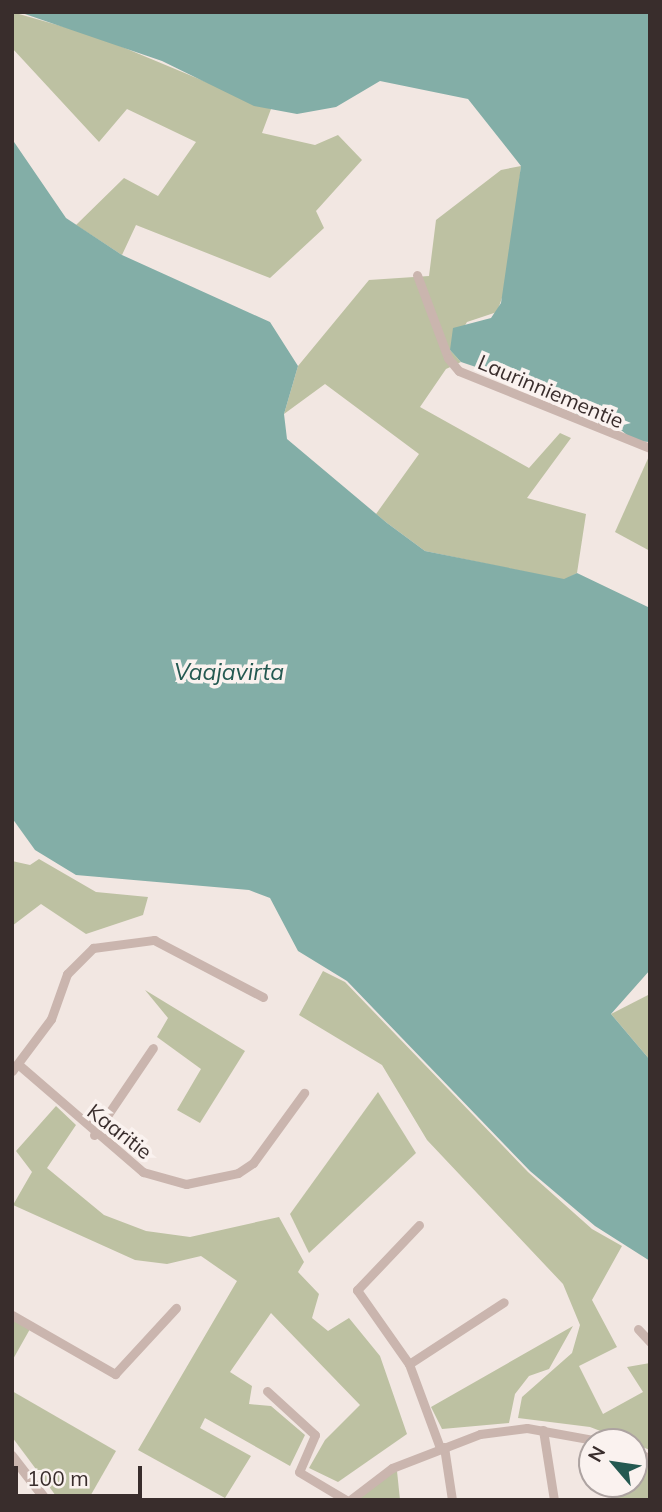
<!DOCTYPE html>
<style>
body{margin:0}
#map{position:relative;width:662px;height:1512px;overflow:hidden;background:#f2e7e2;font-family:Mulish,sans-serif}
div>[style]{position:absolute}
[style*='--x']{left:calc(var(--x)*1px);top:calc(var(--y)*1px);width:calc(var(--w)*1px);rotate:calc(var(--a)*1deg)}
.green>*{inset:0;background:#bdc1a2}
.water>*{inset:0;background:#83aea7}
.minor>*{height:9px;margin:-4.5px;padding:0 4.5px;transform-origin:4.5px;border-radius:4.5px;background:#cab5ae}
.tertiary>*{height:10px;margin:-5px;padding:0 5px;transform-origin:5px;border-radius:5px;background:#cab5ae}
span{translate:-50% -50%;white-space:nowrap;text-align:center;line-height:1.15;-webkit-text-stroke:7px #faf2ef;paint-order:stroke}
.street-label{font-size:21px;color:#392d2c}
.water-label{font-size:23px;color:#245951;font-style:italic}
.frame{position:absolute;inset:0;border:14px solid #392d2c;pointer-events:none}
.north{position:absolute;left:578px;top:1428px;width:70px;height:70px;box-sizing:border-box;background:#faf2ef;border:2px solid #ada3a1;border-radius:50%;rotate:299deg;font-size:19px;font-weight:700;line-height:28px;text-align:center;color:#392d2c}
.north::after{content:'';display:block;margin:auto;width:24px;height:32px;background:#245951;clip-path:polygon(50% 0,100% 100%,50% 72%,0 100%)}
.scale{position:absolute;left:14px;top:1466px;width:128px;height:32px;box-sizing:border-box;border:4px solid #392d2c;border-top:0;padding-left:9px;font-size:21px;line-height:24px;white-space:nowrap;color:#392d2c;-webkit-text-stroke:5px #faf2ef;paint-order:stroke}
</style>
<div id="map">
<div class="green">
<div style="clip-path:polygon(12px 12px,96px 36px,271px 109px,262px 133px,315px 145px,338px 135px,362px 160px,316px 211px,324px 228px,270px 278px,136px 225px,122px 255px,76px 225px,124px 178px,158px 196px,196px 142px,127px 109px,99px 142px,12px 48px)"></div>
<div style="clip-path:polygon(521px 166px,509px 278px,497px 312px,467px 322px,450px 350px,461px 362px,446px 369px,420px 407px,529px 468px,560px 433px,571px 438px,527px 498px,586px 514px,577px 573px,564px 580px,425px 551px,387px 523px,376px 514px,419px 454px,325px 384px,284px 414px,298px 366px,369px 280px,429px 276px,436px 220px,501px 170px)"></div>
<div style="clip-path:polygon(650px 454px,650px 551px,615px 532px)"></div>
<div style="clip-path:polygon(39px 859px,96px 892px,148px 897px,143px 915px,86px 934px,41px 904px,12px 926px,12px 861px,30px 865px)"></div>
<div style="clip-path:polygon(323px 971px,345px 982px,528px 1172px,592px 1229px,622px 1246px,592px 1300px,617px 1347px,579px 1366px,603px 1414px,643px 1392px,627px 1367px,650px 1363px,650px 1450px,590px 1427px,518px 1418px,522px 1397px,572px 1353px,580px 1325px,563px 1284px,427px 1140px,382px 1065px,299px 1015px)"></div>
<div style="clip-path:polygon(145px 990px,245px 1051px,200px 1123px,177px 1110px,201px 1069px,157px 1037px,168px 1018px)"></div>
<div style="clip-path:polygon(650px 994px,650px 1060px,611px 1014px)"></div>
<div style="clip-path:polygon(378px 1092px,416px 1153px,309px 1253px,290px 1214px)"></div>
<div style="clip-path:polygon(56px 1106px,76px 1125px,47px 1168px,104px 1215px,146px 1231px,190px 1237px,279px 1217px,304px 1262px,298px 1272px,319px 1294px,312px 1318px,328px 1331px,349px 1318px,380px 1356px,407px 1434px,338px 1482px,309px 1468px,325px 1440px,360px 1405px,271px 1313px,230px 1372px,252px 1386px,249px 1404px,271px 1406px,305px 1435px,290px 1466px,205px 1418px,200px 1428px,251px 1456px,225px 1498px,138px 1450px,237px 1281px,201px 1256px,167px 1264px,135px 1260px,13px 1205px,32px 1172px,16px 1151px)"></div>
<div style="clip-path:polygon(12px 1319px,30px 1329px,12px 1361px)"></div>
<div style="clip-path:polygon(573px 1326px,549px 1369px,529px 1376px,515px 1394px,509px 1423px,442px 1429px,431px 1407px)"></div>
<div style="clip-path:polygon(12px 1391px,116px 1451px,88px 1500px,59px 1500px,12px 1437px)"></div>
<div style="clip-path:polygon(634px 1455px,650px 1461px,650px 1500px,611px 1500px,610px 1484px,634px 1484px)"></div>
<div style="clip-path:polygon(397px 1471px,400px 1500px,356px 1500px,392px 1472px)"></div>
</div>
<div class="water">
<div style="clip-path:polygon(19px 12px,650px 12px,650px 442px,634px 441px,614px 424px,594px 425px,523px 383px,461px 362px,450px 350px,453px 328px,491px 318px,501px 303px,521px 166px,468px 99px,380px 81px,336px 107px,297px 114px,254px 106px,162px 61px)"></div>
<div style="clip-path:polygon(12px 139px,66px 218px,122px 255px,270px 322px,298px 366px,284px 414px,287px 439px,387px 523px,425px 551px,564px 579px,577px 573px,650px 608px,650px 970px,611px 1014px,650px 1060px,650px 1261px,595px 1226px,530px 1171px,347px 981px,298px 951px,270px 898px,249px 890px,76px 875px,35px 850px,12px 818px)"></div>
</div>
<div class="minor">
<div style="--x:417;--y:275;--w:89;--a:69.5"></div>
<div style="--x:448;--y:358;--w:17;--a:50"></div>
<div style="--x:459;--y:371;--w:206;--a:22"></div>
<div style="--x:19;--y:1065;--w:164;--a:40.8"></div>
<div style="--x:143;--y:1172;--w:45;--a:15.6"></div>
<div style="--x:186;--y:1184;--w:53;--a:-11.9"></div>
<div style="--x:238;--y:1173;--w:18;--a:-34"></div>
<div style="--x:253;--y:1163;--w:87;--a:-53.9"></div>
<div style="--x:12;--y:1071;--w:65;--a:-53.1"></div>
<div style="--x:51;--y:1019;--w:48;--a:-70.4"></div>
<div style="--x:67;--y:974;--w:37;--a:-45"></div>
<div style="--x:93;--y:948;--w:62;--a:-7.5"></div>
<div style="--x:154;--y:940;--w:123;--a:27.6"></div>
<div style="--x:94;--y:1135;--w:105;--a:-55.9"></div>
<div style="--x:419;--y:1225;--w:90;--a:133.6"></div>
<div style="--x:357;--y:1290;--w:90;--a:54.9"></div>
<div style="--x:409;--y:1364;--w:90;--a:69.7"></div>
<div style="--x:12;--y:1315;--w:119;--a:29.8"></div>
<div style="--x:115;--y:1374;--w:90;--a:-47.3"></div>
<div style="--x:638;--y:1329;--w:18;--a:47"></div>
<div style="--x:409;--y:1364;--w:113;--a:-33.1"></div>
<div style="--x:267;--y:1391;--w:65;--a:42.5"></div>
<div style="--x:315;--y:1435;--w:40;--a:113.4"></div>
<div style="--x:299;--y:1472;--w:55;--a:30.8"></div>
<div style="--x:543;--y:1430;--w:71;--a:81.1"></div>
<div style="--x:444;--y:1447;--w:54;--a:81.4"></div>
<div style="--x:634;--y:1452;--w:17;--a:21"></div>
<div style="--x:350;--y:1500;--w:53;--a:-37.3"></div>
<div style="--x:392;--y:1468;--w:94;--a:-21.1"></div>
<div style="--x:480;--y:1434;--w:47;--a:-7.3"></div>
<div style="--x:527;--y:1428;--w:78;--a:10.3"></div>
</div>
<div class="tertiary">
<div style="--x:12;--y:1456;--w:56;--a:52.3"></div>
</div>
<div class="street-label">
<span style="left:551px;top:391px;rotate:23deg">Laurinniementie</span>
<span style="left:120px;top:1131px;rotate:38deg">Kaaritie</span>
</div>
<div class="water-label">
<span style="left:229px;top:672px">Vaajavirta</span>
</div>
<div class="frame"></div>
<div class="north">N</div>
<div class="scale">100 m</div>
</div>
